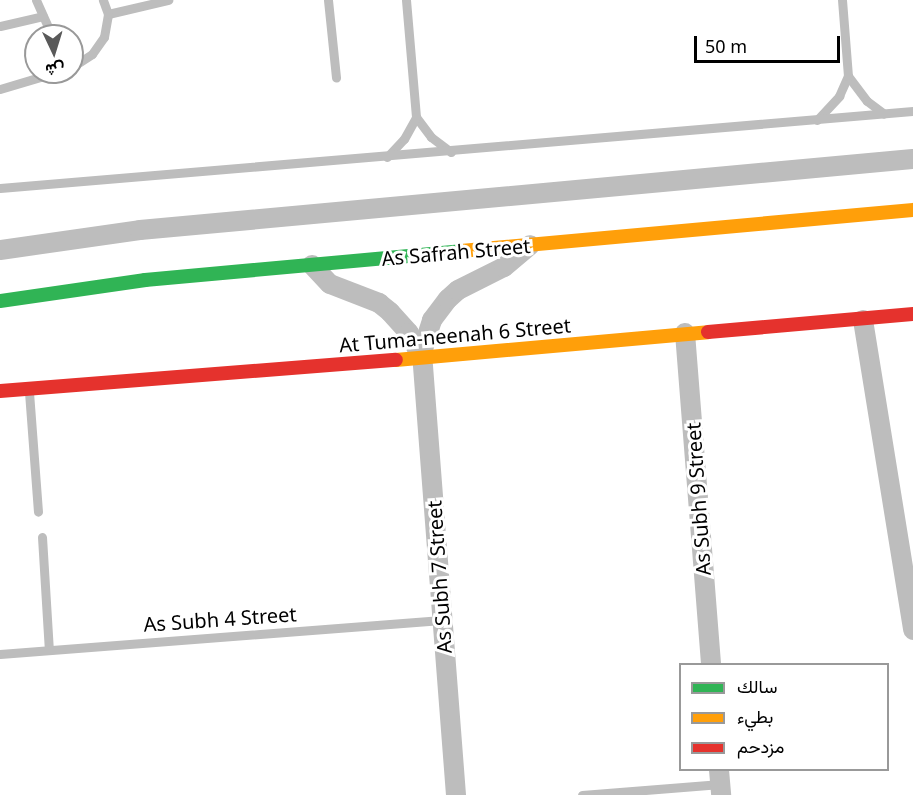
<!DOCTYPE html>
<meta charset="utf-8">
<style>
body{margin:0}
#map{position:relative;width:913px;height:795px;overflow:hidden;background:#fff;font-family:"Noto Sans",Vazirmatn,sans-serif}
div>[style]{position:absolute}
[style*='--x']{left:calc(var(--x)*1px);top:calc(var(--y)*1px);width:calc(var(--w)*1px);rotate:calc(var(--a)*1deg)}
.lane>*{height:9px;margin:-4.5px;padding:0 4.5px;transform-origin:4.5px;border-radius:4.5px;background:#bdbdbd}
.street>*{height:20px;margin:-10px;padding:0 10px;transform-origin:10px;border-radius:10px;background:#bdbdbd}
.fast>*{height:14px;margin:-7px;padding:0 7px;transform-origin:7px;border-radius:7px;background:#30b455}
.slow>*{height:14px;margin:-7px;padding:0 7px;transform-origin:7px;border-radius:7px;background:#ff9f0a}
.jam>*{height:14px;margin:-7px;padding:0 7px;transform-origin:7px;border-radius:7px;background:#e5322d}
span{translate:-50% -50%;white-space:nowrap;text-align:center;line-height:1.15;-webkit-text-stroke:6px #fff;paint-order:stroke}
.street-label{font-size:20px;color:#000}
.legend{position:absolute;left:679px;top:663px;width:210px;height:108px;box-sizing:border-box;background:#fff;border:2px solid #999;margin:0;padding:8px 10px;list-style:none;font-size:18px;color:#000}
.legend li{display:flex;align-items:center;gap:12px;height:30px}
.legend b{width:30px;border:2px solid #999}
.north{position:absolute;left:24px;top:24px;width:60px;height:60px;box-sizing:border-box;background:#fff;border:2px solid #999;border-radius:50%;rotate:176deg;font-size:16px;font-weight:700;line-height:24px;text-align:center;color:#000}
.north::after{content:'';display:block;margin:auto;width:21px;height:27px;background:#595959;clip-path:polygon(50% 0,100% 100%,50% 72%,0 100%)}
.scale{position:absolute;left:694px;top:36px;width:146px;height:27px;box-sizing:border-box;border:3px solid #000;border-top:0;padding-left:8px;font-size:18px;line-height:21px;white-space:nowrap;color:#000;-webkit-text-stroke:4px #fff;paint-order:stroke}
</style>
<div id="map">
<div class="lane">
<div style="--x:36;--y:0;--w:39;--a:66"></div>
<div style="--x:328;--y:0;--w:78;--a:84.1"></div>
<div style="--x:406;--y:0;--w:117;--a:85.1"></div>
<div style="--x:416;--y:117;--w:25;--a:53"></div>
<div style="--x:431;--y:137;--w:25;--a:37"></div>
<div style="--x:108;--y:14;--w:62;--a:-13.1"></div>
<div style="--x:0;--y:26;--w:44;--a:-13.1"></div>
<div style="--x:72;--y:67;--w:24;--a:-33"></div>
<div style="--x:92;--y:54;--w:21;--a:-55"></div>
<div style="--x:104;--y:37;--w:23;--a:-80"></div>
<div style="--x:108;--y:14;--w:15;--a:-110"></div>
<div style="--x:848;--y:76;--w:31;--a:53"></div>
<div style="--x:867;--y:101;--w:21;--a:37"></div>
<div style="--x:0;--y:89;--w:59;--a:-16.6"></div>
<div style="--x:817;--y:120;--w:33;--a:-47"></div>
<div style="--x:839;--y:96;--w:22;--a:-66"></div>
<div style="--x:848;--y:76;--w:76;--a:-94.5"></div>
<div style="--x:387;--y:157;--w:25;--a:-47"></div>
<div style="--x:404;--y:139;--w:25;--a:-61"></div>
<div style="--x:0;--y:188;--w:916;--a:-4.82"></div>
<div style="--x:29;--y:392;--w:120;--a:85.7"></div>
<div style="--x:42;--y:537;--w:113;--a:86.5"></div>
<div style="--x:0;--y:654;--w:443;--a:-4.4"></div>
<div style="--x:582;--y:795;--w:139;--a:-4.5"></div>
</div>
<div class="street">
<div style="--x:0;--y:250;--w:141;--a:-8.1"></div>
<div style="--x:140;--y:230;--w:776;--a:-5.25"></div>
<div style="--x:312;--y:265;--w:26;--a:47"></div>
<div style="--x:330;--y:284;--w:53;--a:21.2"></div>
<div style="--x:379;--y:303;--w:14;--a:39"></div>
<div style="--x:390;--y:312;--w:28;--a:48"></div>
<div style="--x:409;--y:333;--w:28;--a:63"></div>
<div style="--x:863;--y:320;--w:314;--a:80.8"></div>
<div style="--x:685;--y:333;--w:332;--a:85.5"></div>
<div style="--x:719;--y:770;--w:25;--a:85"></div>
<div style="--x:456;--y:795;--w:438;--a:-94.4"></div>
<div style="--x:422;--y:358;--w:13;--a:-81"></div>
<div style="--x:424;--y:345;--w:26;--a:-72"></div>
<div style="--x:432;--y:320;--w:26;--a:-53"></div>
<div style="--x:448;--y:299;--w:13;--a:-42"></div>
<div style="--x:458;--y:290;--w:51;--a:-26.6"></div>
<div style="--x:504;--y:267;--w:34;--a:-40"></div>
</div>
<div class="fast">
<div style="--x:0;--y:301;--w:147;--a:-8.2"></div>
<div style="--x:145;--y:280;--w:317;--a:-5.2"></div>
</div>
<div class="slow">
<div style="--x:461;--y:251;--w:454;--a:-5.2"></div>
<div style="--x:396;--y:360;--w:313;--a:-5.1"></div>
</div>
<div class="jam">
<div style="--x:708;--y:332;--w:206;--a:-5"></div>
<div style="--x:0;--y:391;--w:397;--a:-4.5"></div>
</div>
<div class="street-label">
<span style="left:456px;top:252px;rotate:-5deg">As Safrah Street</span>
<span style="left:455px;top:335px;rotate:-5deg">At Tuma-neenah 6 Street</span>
<span style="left:698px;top:499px;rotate:-94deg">As Subh 9 Street</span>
<span style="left:439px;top:577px;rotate:-94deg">As Subh 7 Street</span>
<span style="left:220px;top:619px;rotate:-4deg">As Subh 4 Street</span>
</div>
<ul class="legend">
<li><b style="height:8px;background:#30b455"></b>سالك</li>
<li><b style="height:8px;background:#ff9f0a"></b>بطيء</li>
<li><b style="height:8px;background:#e5322d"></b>مزدحم</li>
</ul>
<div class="north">ش</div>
<div class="scale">50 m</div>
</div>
